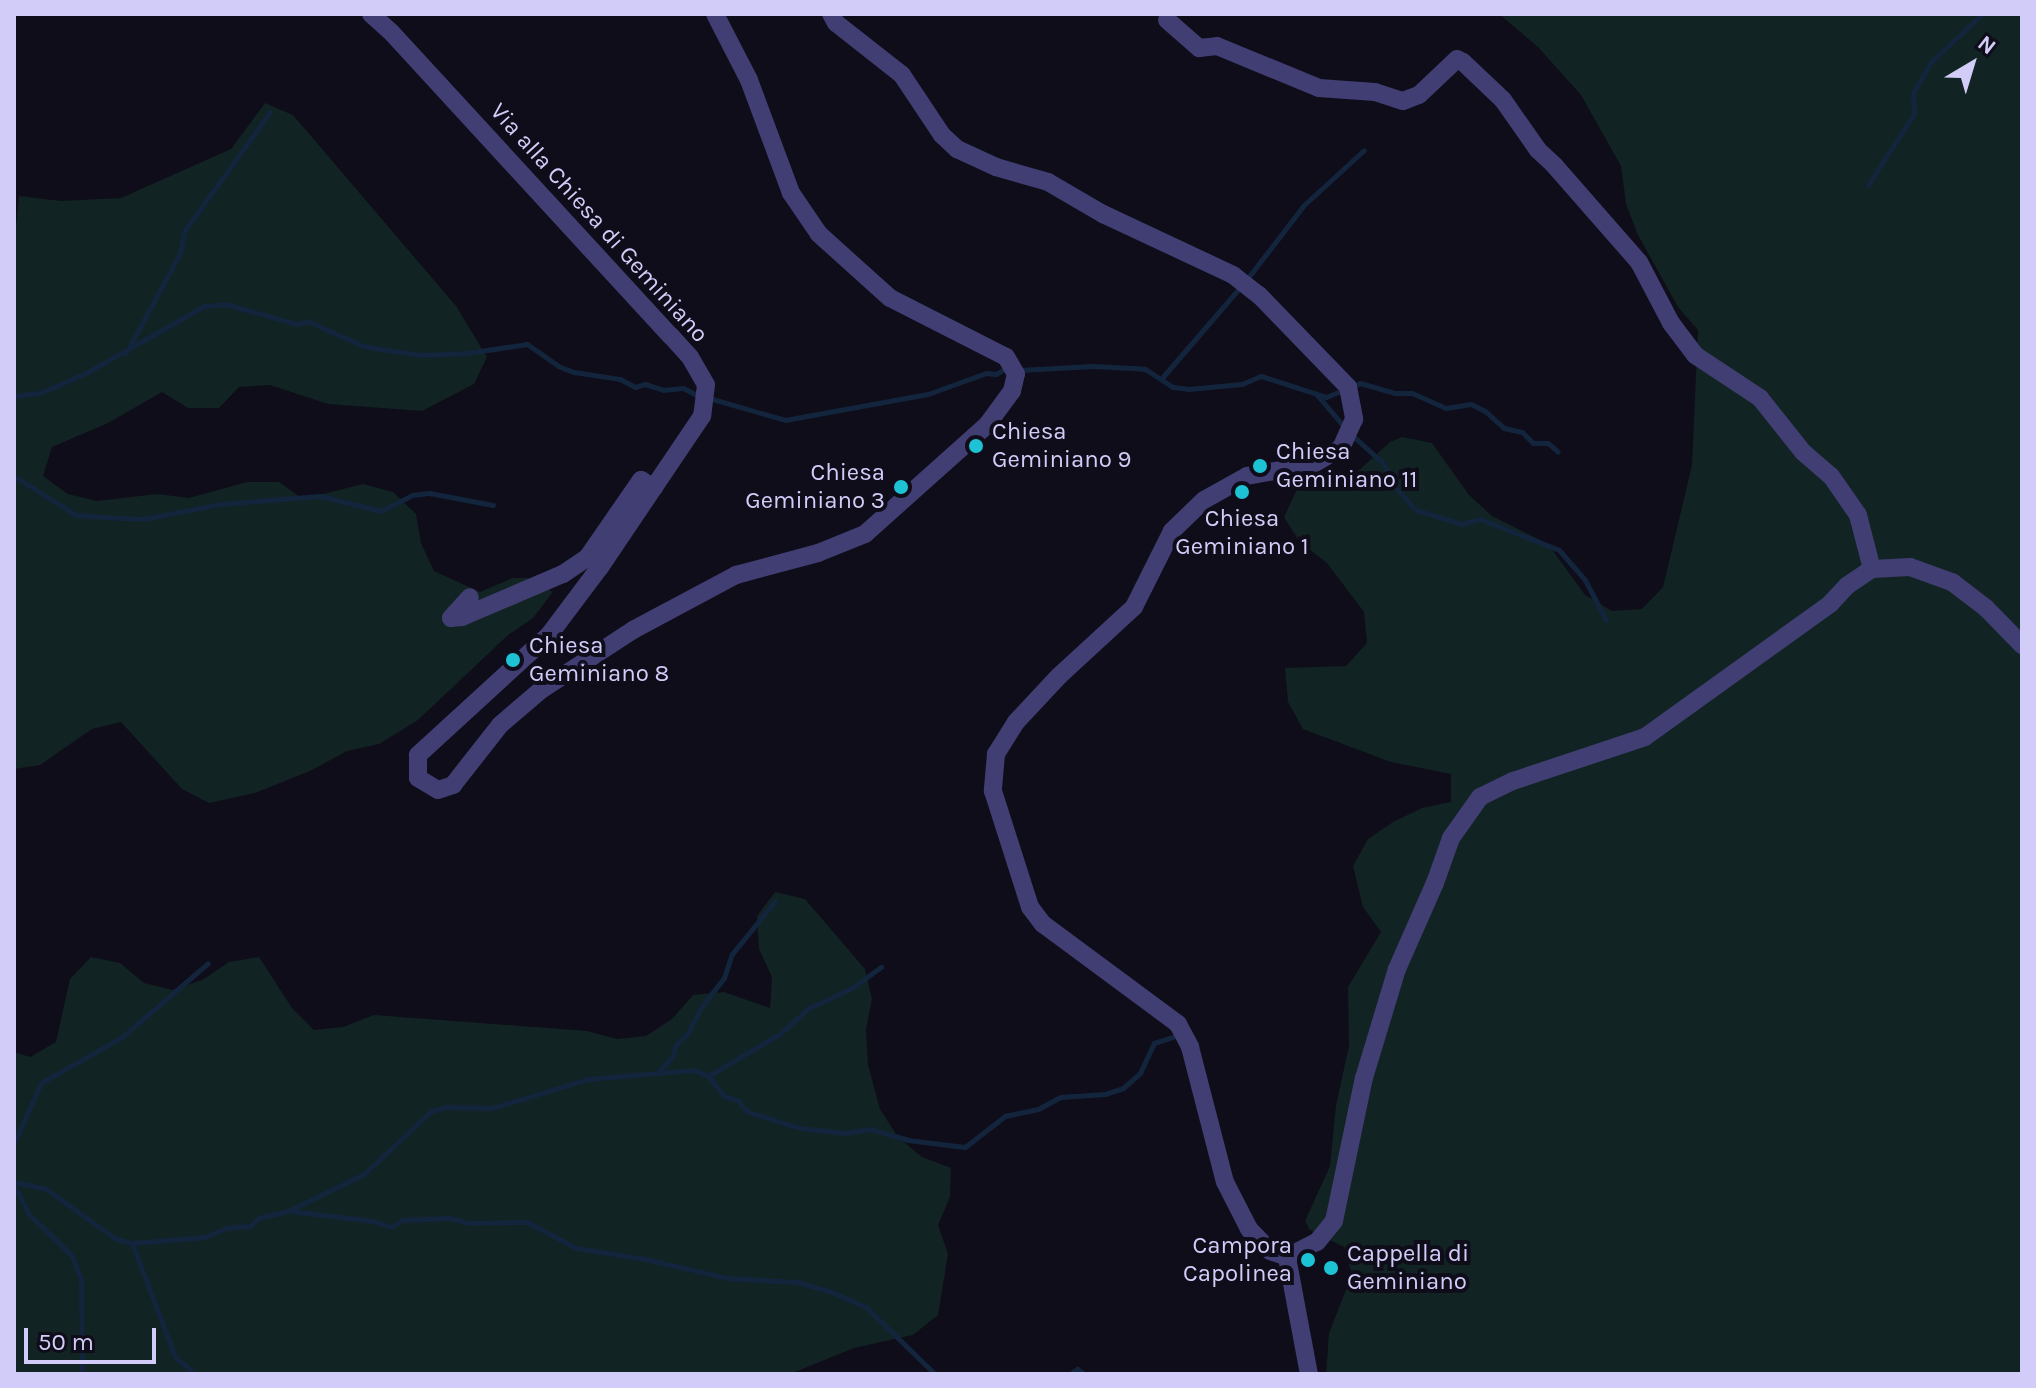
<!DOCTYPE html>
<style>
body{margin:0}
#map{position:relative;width:2036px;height:1388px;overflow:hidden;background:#0f0d1a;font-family:Karla,sans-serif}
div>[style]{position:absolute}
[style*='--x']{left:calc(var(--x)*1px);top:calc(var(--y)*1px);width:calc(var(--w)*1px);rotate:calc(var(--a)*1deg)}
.green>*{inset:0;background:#112322}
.stream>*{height:5px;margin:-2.5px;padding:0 2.5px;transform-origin:2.5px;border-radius:2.5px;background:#13253d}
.minor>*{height:18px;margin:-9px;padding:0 9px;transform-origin:9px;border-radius:9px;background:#403e73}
.dots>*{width:22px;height:22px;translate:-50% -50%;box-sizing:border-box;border:4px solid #0f0d1a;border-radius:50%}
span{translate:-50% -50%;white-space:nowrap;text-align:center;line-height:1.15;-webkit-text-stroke:8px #0f0d1a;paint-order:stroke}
.street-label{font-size:24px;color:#d2cdf8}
.poi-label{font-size:24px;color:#d2cdf8}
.left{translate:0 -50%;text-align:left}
.right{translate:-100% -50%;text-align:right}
.frame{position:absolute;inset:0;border:16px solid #d2cdf8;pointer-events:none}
.north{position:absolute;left:1932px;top:24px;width:80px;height:80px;-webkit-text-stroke:6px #0f0d1a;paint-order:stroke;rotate:38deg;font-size:22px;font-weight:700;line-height:32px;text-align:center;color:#d2cdf8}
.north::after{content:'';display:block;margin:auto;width:28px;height:36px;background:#d2cdf8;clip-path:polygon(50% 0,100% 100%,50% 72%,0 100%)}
.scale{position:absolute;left:24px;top:1328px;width:132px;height:36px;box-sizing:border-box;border:4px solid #d2cdf8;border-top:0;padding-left:10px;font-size:24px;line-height:28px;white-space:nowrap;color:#d2cdf8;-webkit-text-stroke:6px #0f0d1a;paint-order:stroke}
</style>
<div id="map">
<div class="green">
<div style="clip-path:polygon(1499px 14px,2022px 14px,2022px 1374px,1326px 1374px,1329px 1333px,1352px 1275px,1344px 1247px,1310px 1230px,1305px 1221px,1330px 1166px,1336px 1105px,1349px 1046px,1348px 987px,1381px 932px,1363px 907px,1353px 866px,1368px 839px,1393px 822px,1422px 808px,1451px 802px,1451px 774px,1391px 762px,1303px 729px,1288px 702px,1285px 668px,1346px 666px,1367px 643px,1364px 612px,1327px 563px,1299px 541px,1284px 517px,1297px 489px,1327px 486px,1355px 474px,1390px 442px,1402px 437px,1432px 443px,1469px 495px,1492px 516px,1548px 544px,1585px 595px,1612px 611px,1642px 609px,1663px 587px,1692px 465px,1698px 330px,1678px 307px,1638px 235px,1626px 204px,1621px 166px,1581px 95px,1538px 47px)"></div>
<div style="clip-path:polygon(265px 103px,293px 115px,456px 306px,487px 357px,474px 384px,422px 411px,328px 404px,270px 385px,239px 387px,219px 408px,188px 408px,162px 392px,108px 423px,52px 447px,43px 476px,68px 494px,97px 501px,157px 494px,189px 498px,247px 482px,279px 482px,303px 499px,363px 484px,393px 492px,416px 514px,421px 543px,434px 571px,480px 592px,513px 578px,527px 578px,553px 592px,533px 618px,508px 635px,418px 720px,379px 744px,347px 751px,310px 771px,255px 793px,209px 803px,182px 789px,121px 722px,92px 729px,40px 765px,14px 769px,14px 247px,19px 196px,61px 201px,121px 198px,231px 149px)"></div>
<div style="clip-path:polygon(775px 892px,805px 899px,865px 969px,872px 999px,866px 1029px,868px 1065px,880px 1109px,898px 1137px,922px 1157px,951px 1168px,950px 1197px,938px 1225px,948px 1254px,938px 1315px,913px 1335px,854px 1348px,790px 1374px,14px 1374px,14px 1052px,30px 1057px,56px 1042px,70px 979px,91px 957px,120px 963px,144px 983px,173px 990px,202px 980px,229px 962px,259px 957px,292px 1008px,314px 1030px,343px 1027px,374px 1015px,587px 1031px,617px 1039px,646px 1036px,672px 1019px,693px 995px,724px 992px,770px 1008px,772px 977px,759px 949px,757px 916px)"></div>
</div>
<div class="stream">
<div style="--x:1868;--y:185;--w:85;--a:-57.1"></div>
<div style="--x:1914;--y:114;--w:21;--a:-93"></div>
<div style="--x:1913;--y:93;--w:36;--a:-60"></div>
<div style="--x:1931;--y:62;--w:70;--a:-43.3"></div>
<div style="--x:1247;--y:279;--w:93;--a:-52.4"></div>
<div style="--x:1304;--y:205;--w:81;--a:-42.5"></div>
<div style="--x:126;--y:353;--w:114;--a:-61.6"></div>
<div style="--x:180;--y:253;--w:24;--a:-78"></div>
<div style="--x:185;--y:230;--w:145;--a:-54.2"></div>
<div style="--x:1020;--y:370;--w:72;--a:-3.2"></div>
<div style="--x:1092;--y:366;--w:40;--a:2.9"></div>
<div style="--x:1132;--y:368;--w:13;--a:4"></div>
<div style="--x:1145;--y:369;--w:33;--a:33"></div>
<div style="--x:1173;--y:387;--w:16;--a:7"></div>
<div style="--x:1189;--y:389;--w:53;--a:-5.4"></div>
<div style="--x:1242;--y:384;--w:21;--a:-23"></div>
<div style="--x:1261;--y:376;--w:68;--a:17.9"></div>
<div style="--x:1326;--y:397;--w:37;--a:-22"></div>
<div style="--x:1360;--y:383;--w:35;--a:16"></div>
<div style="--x:1394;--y:393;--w:18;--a:0"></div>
<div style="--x:1412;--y:393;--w:37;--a:24"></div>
<div style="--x:1446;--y:408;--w:25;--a:-9"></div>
<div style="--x:1471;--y:404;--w:16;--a:27"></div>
<div style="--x:1485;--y:411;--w:25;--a:42"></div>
<div style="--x:1504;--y:428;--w:18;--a:13"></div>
<div style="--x:1522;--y:432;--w:16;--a:45"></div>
<div style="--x:1533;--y:443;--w:15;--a:0"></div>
<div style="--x:1548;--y:443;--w:13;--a:42"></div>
<div style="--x:1161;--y:379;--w:121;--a:-49.3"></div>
<div style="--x:1317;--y:395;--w:45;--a:49.5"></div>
<div style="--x:14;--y:396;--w:26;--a:-7"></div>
<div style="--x:40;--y:393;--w:50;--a:-23.5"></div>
<div style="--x:86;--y:373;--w:136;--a:-29.6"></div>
<div style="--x:204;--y:306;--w:21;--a:-5"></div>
<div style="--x:225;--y:304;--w:75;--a:15.5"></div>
<div style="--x:297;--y:324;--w:10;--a:-17"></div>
<div style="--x:307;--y:321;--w:62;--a:23.7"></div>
<div style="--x:364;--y:346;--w:23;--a:10"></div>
<div style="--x:387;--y:350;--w:37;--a:8"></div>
<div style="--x:424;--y:355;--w:43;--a:-2.7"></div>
<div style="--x:467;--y:353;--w:61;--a:-8.5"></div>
<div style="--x:527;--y:344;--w:38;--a:35"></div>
<div style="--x:558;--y:366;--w:17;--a:21"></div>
<div style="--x:574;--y:372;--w:47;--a:8.7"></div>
<div style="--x:620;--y:379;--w:17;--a:28"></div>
<div style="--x:635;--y:387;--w:10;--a:-17"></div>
<div style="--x:645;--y:384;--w:19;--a:18"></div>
<div style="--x:663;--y:390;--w:20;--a:-6"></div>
<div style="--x:683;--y:388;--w:18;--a:27"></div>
<div style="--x:709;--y:398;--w:79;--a:16.1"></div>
<div style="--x:785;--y:420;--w:145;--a:-10.3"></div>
<div style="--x:928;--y:394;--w:62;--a:-19.9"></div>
<div style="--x:986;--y:373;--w:10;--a:6"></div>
<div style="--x:996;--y:374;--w:13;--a:-32"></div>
<div style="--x:1353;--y:436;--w:39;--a:42"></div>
<div style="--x:1382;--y:462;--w:31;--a:61"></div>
<div style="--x:1397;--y:489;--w:28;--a:48"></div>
<div style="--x:1416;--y:510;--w:47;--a:17.3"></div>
<div style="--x:1461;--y:524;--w:20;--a:-15"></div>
<div style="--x:1480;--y:519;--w:85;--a:21.4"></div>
<div style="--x:1559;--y:550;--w:40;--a:49"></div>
<div style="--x:1585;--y:580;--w:45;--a:62.3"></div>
<div style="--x:14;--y:476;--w:73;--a:32.2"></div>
<div style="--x:76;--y:515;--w:26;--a:4"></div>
<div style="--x:102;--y:517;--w:41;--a:2.8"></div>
<div style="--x:143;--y:519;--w:78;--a:-11"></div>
<div style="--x:220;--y:504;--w:100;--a:-4.6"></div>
<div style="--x:320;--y:496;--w:63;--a:13.8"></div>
<div style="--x:381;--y:511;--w:35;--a:-27"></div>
<div style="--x:412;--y:495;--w:17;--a:-7"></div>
<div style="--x:429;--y:493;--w:65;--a:10.6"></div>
<div style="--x:657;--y:1073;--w:22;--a:-47"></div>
<div style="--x:672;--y:1057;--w:13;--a:-72"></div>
<div style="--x:676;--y:1045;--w:17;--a:-45"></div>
<div style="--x:688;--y:1033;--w:30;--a:-63"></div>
<div style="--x:702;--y:1006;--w:36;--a:-52"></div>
<div style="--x:724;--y:978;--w:25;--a:-72"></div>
<div style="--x:732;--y:954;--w:68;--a:-50.9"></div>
<div style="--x:708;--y:1076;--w:85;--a:-30.5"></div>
<div style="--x:781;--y:1033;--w:38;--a:-42"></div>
<div style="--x:809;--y:1008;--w:47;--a:-24.9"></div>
<div style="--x:852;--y:988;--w:36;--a:-36"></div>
<div style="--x:14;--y:1143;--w:66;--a:-65.8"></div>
<div style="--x:41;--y:1083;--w:93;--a:-29.6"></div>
<div style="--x:122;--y:1037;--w:113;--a:-40.7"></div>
<div style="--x:14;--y:1182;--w:33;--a:12"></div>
<div style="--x:46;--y:1189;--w:86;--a:35.5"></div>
<div style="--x:116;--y:1239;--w:16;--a:14"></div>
<div style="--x:132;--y:1243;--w:122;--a:69.3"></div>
<div style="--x:175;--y:1357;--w:26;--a:40"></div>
<div style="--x:14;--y:1185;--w:33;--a:63"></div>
<div style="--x:29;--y:1214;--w:60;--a:44.3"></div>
<div style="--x:72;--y:1256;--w:25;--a:69"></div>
<div style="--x:81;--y:1279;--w:95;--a:89.4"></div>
<div style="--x:290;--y:1211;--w:84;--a:6.9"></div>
<div style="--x:373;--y:1221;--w:19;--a:18"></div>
<div style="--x:391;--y:1227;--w:13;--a:-32"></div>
<div style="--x:402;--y:1220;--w:48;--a:-2.4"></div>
<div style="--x:450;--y:1218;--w:20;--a:15"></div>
<div style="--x:469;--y:1223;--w:58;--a:-1"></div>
<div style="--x:527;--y:1222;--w:55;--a:28"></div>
<div style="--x:576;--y:1248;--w:70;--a:9.1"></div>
<div style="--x:645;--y:1259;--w:84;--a:13"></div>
<div style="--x:727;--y:1278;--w:70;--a:3.3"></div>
<div style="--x:797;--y:1282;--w:33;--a:16"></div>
<div style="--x:829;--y:1291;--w:40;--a:23.4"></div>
<div style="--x:866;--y:1307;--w:96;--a:44.2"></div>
<div style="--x:132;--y:1243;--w:73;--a:-4.7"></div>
<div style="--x:205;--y:1237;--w:23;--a:-23"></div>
<div style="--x:226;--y:1228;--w:24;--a:-5"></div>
<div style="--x:250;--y:1226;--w:11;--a:-45"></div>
<div style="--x:258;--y:1218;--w:31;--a:-13"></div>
<div style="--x:288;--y:1211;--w:85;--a:-26"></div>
<div style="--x:364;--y:1174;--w:92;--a:-43.2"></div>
<div style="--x:431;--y:1111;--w:16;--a:-15"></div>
<div style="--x:446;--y:1107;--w:46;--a:1.2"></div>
<div style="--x:492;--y:1108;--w:100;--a:-16.8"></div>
<div style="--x:588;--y:1079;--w:107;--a:-4.8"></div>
<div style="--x:695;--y:1070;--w:14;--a:25"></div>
<div style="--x:708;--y:1076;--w:26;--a:51"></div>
<div style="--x:724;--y:1096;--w:16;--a:18"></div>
<div style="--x:739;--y:1101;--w:12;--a:55"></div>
<div style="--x:746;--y:1111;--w:57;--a:17.5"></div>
<div style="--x:800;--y:1128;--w:45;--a:6.3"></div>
<div style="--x:845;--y:1133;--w:25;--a:-9"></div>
<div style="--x:870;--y:1129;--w:40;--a:16"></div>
<div style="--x:908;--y:1140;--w:57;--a:7"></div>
<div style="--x:965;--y:1147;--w:51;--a:-37.8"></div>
<div style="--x:1005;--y:1116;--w:34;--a:-12"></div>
<div style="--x:1038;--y:1109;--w:26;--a:-28"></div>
<div style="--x:1061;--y:1097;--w:44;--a:-3.9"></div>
<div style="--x:1105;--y:1094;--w:19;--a:-18"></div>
<div style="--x:1123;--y:1088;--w:23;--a:-41"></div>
<div style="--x:1140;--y:1073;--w:33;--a:-65"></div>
<div style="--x:1154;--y:1043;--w:20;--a:-18"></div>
<div style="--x:1036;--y:1374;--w:6;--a:0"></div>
<div style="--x:1070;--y:1374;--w:9;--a:-36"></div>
<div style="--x:1077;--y:1369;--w:9;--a:36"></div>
</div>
<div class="minor">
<div style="--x:371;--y:14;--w:27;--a:42"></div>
<div style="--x:391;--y:32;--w:413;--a:47.4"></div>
<div style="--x:671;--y:336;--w:28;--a:48"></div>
<div style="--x:690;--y:357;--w:32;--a:60"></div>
<div style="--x:706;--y:385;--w:31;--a:97"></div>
<div style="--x:702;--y:416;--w:182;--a:124"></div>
<div style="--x:600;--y:567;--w:85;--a:126.9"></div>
<div style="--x:549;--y:635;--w:178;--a:137.5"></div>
<div style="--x:418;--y:755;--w:23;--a:90"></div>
<div style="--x:418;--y:778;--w:23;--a:31"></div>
<div style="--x:438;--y:790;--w:16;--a:-18"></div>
<div style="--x:453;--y:785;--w:76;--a:-51.9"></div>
<div style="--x:500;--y:725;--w:54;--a:-40.5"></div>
<div style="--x:541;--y:690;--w:110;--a:-33.1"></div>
<div style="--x:633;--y:630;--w:117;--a:-28.1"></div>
<div style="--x:736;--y:575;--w:85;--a:-15"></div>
<div style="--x:818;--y:553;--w:51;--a:-22"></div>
<div style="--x:865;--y:534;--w:164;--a:-41.8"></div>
<div style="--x:987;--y:425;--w:42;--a:-53.7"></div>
<div style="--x:1012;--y:391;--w:17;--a:-77"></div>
<div style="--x:1016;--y:374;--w:20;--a:-120"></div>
<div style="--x:1006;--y:357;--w:130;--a:-153"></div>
<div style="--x:890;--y:298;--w:96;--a:-138"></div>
<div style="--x:819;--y:234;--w:50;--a:-124.3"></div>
<div style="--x:791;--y:193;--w:121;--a:-110.4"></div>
<div style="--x:749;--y:80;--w:74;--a:-117.3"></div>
<div style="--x:831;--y:14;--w:10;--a:61"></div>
<div style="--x:836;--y:23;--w:84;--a:38.2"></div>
<div style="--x:902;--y:75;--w:72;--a:56.3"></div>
<div style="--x:942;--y:135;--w:21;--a:43"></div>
<div style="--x:957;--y:149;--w:43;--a:24.8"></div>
<div style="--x:996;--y:167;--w:54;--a:16.1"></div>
<div style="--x:1048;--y:182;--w:64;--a:30.2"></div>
<div style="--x:1103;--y:214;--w:144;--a:25.1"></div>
<div style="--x:1233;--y:275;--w:33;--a:38"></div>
<div style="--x:1259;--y:295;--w:128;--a:45.9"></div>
<div style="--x:1348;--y:387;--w:33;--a:79"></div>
<div style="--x:1354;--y:419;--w:32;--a:114"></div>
<div style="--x:1341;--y:448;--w:32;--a:150"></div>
<div style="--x:1313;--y:464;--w:67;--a:169.7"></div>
<div style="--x:1247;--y:476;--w:49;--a:150.8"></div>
<div style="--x:1204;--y:500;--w:45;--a:135.9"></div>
<div style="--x:1172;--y:531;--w:85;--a:116.6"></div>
<div style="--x:1134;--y:607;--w:102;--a:137.4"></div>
<div style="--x:1059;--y:676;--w:63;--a:133.1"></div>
<div style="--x:1016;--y:722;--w:38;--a:122"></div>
<div style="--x:996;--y:754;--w:37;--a:95"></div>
<div style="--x:993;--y:791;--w:122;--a:72.3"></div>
<div style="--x:1030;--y:907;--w:21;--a:53"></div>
<div style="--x:1043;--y:924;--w:168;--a:36.5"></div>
<div style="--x:1178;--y:1024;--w:26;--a:62"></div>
<div style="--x:1190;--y:1047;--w:139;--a:75.5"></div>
<div style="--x:1225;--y:1182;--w:53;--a:62.9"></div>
<div style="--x:1249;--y:1229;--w:30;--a:46"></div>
<div style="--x:1270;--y:1251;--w:18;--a:19"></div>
<div style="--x:1167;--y:20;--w:43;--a:41.2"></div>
<div style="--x:1199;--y:48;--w:18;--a:-6"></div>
<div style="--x:1217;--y:46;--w:110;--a:22.4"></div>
<div style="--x:1319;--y:88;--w:56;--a:4.1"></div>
<div style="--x:1375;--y:92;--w:29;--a:18"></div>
<div style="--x:1403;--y:101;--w:17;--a:-21"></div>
<div style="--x:1419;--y:95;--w:52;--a:-43.5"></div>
<div style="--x:1457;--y:59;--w:7;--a:27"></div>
<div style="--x:1463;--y:62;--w:55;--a:43.5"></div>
<div style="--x:1503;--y:100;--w:61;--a:55"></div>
<div style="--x:1538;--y:150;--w:22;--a:43"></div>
<div style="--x:1554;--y:165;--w:129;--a:48.8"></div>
<div style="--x:1639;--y:262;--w:69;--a:62.3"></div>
<div style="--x:1671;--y:323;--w:40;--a:53"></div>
<div style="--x:1695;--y:355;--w:78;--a:33.5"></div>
<div style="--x:1760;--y:398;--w:69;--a:51.5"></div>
<div style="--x:1803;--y:452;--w:37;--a:41"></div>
<div style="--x:1831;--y:476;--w:47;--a:55.3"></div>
<div style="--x:1858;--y:515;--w:56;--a:75.5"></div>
<div style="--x:451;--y:618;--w:11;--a:-5"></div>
<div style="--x:462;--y:617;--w:110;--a:-23.1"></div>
<div style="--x:563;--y:574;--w:29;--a:-34"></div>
<div style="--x:587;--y:558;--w:95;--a:-55.3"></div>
<div style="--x:641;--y:480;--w:15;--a:32"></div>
<div style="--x:451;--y:618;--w:28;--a:-48"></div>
<div style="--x:1287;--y:1257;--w:34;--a:-27"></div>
<div style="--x:1317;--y:1242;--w:27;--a:-51"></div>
<div style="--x:1334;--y:1221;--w:146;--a:-78.2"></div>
<div style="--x:1364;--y:1078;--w:114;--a:-73.2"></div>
<div style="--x:1397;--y:969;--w:94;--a:-66.2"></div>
<div style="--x:1435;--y:883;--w:48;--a:-70.4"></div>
<div style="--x:1451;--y:838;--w:50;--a:-54.7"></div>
<div style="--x:1480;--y:797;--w:37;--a:-26"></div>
<div style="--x:1513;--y:781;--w:139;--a:-18.4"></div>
<div style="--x:1645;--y:737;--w:228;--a:-35.7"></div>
<div style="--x:1830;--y:604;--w:26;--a:-47"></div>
<div style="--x:1848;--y:585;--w:29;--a:-34"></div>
<div style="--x:1872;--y:569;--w:38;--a:-3"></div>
<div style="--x:1910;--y:567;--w:45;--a:19.7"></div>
<div style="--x:1952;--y:582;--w:43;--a:37.4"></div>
<div style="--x:1986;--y:608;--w:52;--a:45.8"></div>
<div style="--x:1287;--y:1257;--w:119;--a:79.4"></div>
</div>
<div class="dots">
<div style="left:976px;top:446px;background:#1dc3d4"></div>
<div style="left:1260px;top:466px;background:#1dc3d4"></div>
<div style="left:901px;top:487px;background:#1dc3d4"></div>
<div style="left:1242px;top:492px;background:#1dc3d4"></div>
<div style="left:513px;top:660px;background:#1dc3d4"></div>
<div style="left:1308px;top:1260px;background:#1dc3d4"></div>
<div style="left:1331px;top:1268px;background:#1dc3d4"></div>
</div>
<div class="street-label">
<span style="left:599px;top:223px;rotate:48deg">Via alla Chiesa di Geminiano</span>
</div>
<div class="poi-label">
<span class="left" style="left:992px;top:446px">Chiesa<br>Geminiano 9</span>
<span class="left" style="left:1276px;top:466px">Chiesa<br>Geminiano 11</span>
<span class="right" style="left:885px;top:487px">Chiesa<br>Geminiano 3</span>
<span style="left:1242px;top:533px">Chiesa<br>Geminiano 1</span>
<span class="left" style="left:529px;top:660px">Chiesa<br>Geminiano 8</span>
<span class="right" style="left:1292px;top:1260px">Campora<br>Capolinea</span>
<span class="left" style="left:1347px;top:1268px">Cappella di<br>Geminiano</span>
</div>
<div class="frame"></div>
<div class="north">N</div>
<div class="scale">50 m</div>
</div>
